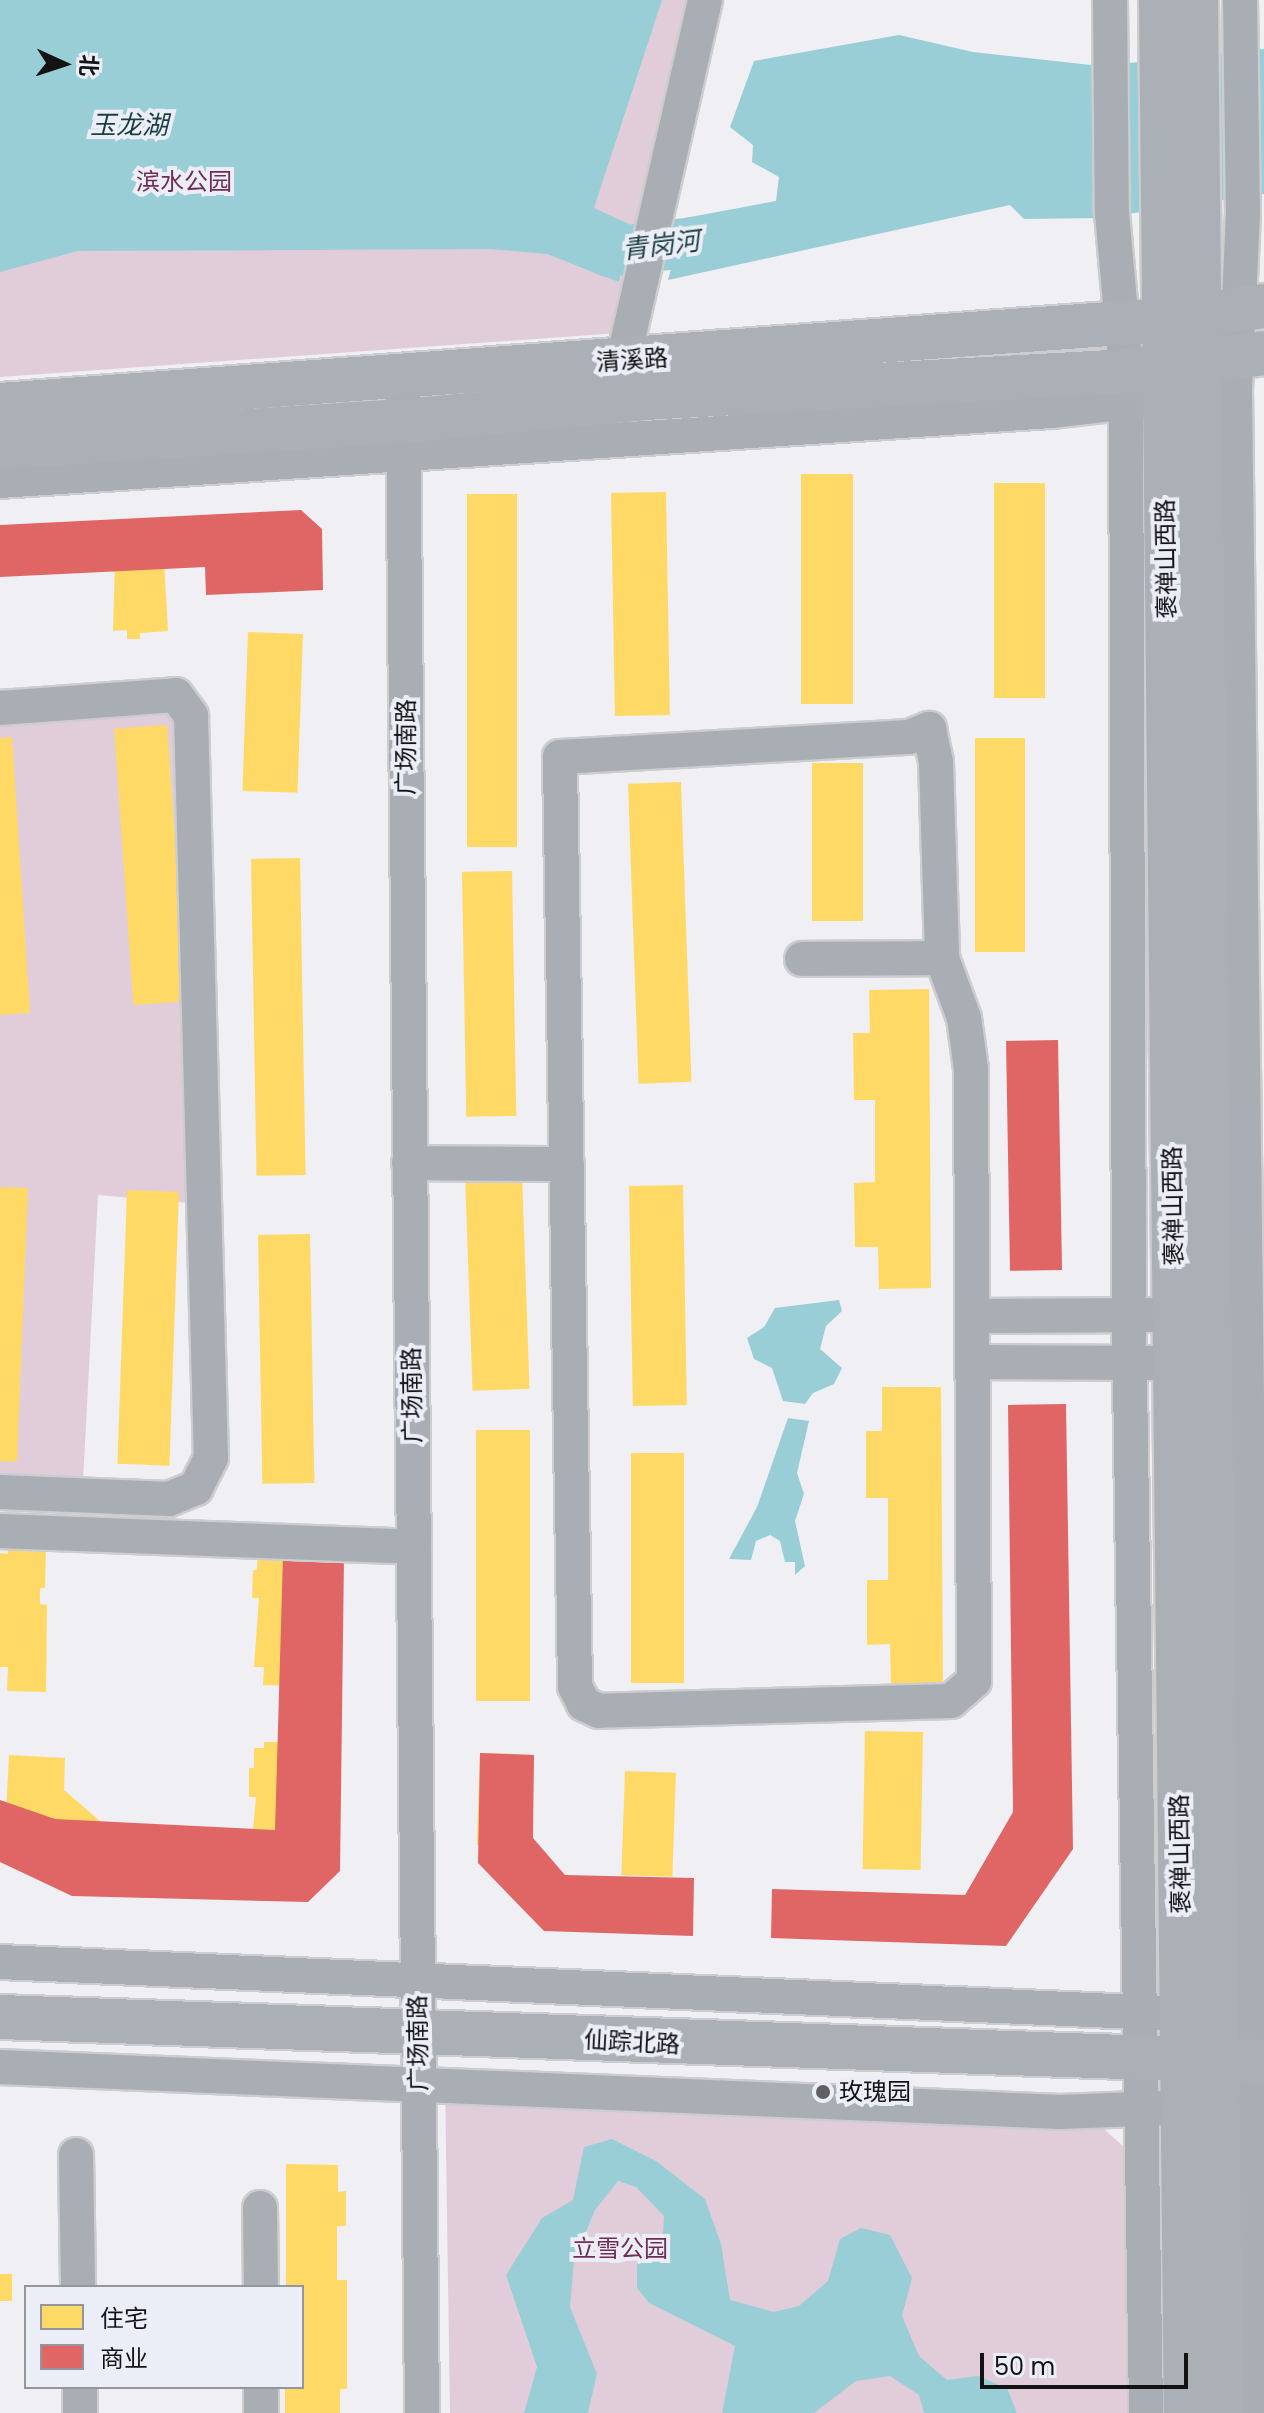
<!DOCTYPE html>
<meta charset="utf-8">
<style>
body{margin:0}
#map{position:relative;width:1264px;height:2413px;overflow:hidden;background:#efeff4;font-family:Poppins,"Noto Sans SC",sans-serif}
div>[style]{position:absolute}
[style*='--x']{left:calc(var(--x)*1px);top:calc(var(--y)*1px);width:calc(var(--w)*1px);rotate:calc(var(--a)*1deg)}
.green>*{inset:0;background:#e1cdd9}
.water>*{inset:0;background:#9aced7}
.homes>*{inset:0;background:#ffd966;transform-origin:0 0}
.shops>*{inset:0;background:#e06666;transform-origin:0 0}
.river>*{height:50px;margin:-25px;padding:0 25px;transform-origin:25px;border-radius:25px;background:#9aced7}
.roads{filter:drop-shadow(2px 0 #cdcdd0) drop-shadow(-2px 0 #cdcdd0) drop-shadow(0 2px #cdcdd0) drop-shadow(0 -2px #cdcdd0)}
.minor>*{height:34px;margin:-17px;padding:0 17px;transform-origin:17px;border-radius:17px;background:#a8aeb3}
.major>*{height:44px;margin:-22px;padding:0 22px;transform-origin:22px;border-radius:22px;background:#abafb6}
.dots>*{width:22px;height:22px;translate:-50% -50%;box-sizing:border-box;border:4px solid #eceef7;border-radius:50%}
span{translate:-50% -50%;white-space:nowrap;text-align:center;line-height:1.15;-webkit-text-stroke:8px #eceef7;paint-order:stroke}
.park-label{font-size:24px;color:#702d54}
.street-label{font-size:24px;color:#131316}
.poi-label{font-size:24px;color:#131316}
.left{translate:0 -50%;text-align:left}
.water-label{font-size:26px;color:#193e42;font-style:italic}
.legend{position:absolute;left:24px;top:2285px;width:280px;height:104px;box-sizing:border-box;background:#eceef7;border:2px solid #95969d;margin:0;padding:10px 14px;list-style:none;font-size:24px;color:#131316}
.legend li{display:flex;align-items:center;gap:16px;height:40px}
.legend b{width:40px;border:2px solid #95969d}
.north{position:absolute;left:24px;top:24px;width:80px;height:80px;-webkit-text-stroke:6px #eceef7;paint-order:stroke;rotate:93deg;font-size:22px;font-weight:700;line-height:32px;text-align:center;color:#131316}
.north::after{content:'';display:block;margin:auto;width:28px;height:36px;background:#131316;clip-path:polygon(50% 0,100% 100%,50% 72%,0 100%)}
.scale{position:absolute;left:980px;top:2353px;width:208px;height:36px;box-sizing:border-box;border:4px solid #131316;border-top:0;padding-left:10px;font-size:24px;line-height:28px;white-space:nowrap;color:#131316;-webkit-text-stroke:6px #eceef7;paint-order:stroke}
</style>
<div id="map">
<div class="green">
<div style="clip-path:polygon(0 0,687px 0,619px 333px,0 377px)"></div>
<div style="clip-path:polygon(178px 709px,190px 1203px,98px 1195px,83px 1482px,0 1480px,0 722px)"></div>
<div style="clip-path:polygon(445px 2080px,1067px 2096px,1133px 2155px,1136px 2413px,450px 2413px)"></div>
</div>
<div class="water">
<div style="clip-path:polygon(0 0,662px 0,594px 208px,629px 224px,619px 282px,547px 254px,490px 249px,78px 251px,0 272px)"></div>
<div style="clip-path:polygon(899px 35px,973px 52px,1100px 66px,1264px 49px,1264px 194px,1100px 218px,1024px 219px,1010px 205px,668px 280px,685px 218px,776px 201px,779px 177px,752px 162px,753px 145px,730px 127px,754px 61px)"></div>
<div style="clip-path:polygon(839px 1300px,842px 1311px,826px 1326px,820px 1349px,842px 1368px,834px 1384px,813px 1393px,805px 1404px,783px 1401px,772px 1368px,754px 1359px,747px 1338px,764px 1327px,775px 1308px)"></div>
<div style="clip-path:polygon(788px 1418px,809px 1421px,797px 1473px,804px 1494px,795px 1521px,805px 1566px,795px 1575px,795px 1562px,785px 1562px,780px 1541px,770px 1535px,756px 1541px,751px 1560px,729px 1559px,757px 1507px)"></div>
<div style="clip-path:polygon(612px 2139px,656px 2161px,705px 2199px,721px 2244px,730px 2300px,774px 2312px,799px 2306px,828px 2281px,840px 2239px,861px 2228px,890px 2235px,912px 2278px,902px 2316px,919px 2356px,947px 2380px,978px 2376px,1007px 2388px,1017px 2413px,924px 2413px,919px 2395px,890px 2376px,856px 2381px,814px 2413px,722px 2413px,735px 2346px,649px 2303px,637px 2288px,637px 2265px,663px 2233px,664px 2216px,636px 2187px,618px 2181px,595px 2210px,574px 2260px,570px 2307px,597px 2374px,588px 2413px,524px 2413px,537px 2367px,506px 2275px,542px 2218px,573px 2200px,584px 2147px)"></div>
</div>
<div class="homes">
<div style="left:801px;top:474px;width:52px;height:230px"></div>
<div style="left:994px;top:483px;width:51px;height:215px"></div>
<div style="left:666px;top:492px;width:223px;height:55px;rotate:89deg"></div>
<div style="left:467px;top:494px;width:50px;height:353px"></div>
<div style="clip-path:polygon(123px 523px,162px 526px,168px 631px,140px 633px,140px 639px,127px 639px,127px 630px,113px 631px,115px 560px,107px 561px,106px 538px,124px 537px)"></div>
<div style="left:248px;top:632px;width:55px;height:159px;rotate:2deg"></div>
<div style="left:167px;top:725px;width:277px;height:53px;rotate:86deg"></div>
<div style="clip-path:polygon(12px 737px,30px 1013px,0 1015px,0 738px)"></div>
<div style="left:975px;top:738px;width:50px;height:214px"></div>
<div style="left:812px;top:763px;width:51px;height:158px"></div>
<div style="left:681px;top:782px;width:300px;height:53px;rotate:88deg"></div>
<div style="left:300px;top:858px;width:317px;height:49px;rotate:89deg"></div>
<div style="left:512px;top:871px;width:245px;height:50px;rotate:89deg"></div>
<div style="clip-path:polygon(929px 989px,931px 1288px,879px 1289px,878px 1247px,855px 1247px,854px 1183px,875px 1182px,875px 1100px,854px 1100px,853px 1033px,870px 1033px,869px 990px)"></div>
<div style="left:522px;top:1174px;width:215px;height:57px;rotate:88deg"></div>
<div style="left:683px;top:1185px;width:220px;height:54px;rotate:89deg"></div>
<div style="clip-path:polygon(0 1187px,28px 1188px,17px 1462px,0 1461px)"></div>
<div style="left:127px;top:1190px;width:52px;height:274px;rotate:2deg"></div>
<div style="left:310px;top:1234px;width:249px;height:52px;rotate:89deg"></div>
<div style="clip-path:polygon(882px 1387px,941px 1387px,943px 1686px,891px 1686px,890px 1644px,867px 1645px,867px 1580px,888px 1580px,888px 1498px,866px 1498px,866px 1431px,882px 1431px)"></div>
<div style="left:530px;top:1430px;width:271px;height:54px;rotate:90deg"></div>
<div style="left:631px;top:1453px;width:53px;height:230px"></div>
<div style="clip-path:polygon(305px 1544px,304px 1584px,299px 1584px,298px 1601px,310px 1601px,308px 1686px,263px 1685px,264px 1667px,254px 1667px,259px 1598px,252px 1598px,253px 1570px,257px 1570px,258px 1550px)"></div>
<div style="clip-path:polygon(8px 1547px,46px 1548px,45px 1588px,40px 1588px,40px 1604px,47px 1605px,46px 1692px,7px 1691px,8px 1667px,0 1667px,0 1553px,8px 1554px)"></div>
<div style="left:865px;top:1731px;width:58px;height:138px;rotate:1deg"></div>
<div style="clip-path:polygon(264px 1742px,301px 1742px,301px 1783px,296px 1783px,295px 1799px,307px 1800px,305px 1885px,260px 1884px,260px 1865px,250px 1865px,256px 1797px,249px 1797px,249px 1768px,254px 1768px,254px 1748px,264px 1748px)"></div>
<div style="left:480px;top:1753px;width:54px;height:92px;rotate:2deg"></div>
<div style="clip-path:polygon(9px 1755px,65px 1758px,64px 1790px,130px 1847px,110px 1877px,79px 1877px,5px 1830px)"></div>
<div style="left:625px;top:1771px;width:51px;height:104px;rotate:2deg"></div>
<div style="clip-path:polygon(286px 2164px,338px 2165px,338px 2192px,346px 2191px,346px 2226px,337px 2226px,337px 2280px,347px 2280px,347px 2389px,340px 2389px,340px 2413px,285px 2413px,285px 2387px,302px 2387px,302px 2287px,286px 2287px)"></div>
<div style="left:0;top:2274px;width:12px;height:27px"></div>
</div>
<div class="shops">
<div style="clip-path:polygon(301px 510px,322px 529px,323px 590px,206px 595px,205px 567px,0 577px,0 525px)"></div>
<div style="left:1058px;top:1040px;width:230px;height:52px;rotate:89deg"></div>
<div style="clip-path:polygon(1066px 1404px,1073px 1849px,1006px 1946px,771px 1938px,772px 1889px,965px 1895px,1013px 1812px,1008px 1405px)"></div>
<div style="clip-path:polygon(283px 1556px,344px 1557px,340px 1871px,308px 1902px,72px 1896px,0 1862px,0 1800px,55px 1819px,275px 1830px)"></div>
<div style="clip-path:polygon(480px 1753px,534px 1755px,533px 1838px,565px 1875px,694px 1878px,693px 1936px,544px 1931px,478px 1863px)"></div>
</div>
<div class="river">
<div style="--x:560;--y:231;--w:53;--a:23.2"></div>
<div style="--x:609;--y:252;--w:138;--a:-6.7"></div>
</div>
<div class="roads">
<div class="minor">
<div style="--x:1110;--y:0;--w:213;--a:89.5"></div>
<div style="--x:1112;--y:213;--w:159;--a:84.9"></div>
<div style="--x:1126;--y:371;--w:944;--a:89.82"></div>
<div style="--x:1129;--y:1315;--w:1098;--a:89.11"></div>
<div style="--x:1240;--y:0;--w:213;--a:89.2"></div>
<div style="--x:1243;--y:213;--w:177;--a:92.6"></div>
<div style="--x:1235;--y:390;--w:2023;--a:89.32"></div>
<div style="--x:623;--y:361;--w:370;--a:-77.2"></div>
<div style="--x:403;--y:398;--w:2015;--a:89.46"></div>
<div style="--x:0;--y:481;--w:1054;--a:-3.81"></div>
<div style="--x:1052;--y:411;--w:98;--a:-6.5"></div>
<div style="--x:0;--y:708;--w:176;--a:-4.2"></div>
<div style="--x:176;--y:695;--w:26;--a:54"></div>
<div style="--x:191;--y:716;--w:742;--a:88.46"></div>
<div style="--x:211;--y:1458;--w:34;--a:117"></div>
<div style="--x:196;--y:1488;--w:29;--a:158"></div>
<div style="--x:169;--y:1499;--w:169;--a:-177.6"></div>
<div style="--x:929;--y:729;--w:34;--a:78"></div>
<div style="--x:936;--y:762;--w:196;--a:88.2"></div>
<div style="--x:942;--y:958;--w:64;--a:69.9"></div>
<div style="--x:964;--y:1018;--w:51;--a:82.2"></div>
<div style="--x:971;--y:1069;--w:612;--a:89.72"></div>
<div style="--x:974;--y:1681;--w:30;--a:139"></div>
<div style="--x:951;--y:1701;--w:352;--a:178.4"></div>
<div style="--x:599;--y:1711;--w:17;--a:-155"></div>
<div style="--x:584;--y:1704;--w:20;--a:-117"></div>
<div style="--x:575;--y:1686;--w:929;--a:-90.93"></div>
<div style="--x:560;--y:757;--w:350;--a:-3.3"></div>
<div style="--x:909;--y:737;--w:22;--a:-22"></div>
<div style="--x:802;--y:959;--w:140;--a:-0.4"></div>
<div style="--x:409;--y:1163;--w:158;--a:0.4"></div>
<div style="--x:973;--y:1316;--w:177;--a:-0.3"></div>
<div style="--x:973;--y:1362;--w:180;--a:0.3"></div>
<div style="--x:0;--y:1531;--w:413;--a:2.2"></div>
<div style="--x:0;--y:1962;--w:1161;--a:2.52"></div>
<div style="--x:0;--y:2067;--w:1061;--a:2.43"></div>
<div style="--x:1060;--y:2112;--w:103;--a:-2.2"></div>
<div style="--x:76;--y:2155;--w:132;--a:89.1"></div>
<div style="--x:260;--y:2208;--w:79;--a:89.3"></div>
<div style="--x:80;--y:2387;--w:26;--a:90"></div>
<div style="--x:261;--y:2387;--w:26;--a:90"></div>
</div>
<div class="major">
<div style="--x:1161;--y:0;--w:2413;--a:89.41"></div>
<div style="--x:1196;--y:0;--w:2413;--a:89.41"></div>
<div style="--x:0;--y:405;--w:1166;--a:-4.18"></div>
<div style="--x:1163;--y:320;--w:102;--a:-7.9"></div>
<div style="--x:0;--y:447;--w:404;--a:-3.7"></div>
<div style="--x:403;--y:421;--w:243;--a:-5.4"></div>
<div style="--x:645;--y:398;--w:482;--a:-3.2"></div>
<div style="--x:1126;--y:371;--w:139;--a:-7.4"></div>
<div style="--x:0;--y:2017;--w:1265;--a:2.04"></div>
</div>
</div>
<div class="dots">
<div style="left:823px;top:2092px;background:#606064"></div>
</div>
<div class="park-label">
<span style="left:184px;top:182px">滨水公园</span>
<span style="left:620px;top:2249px">立雪公园</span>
</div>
<div class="street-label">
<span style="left:632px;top:360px;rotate:-4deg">清溪路</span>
<span style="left:1166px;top:559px;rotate:-91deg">褒禅山西路</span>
<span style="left:406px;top:747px;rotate:-90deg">广场南路</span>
<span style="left:1173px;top:1206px;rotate:-91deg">褒禅山西路</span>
<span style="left:412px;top:1395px;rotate:-91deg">广场南路</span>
<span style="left:1180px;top:1854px;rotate:-91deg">褒禅山西路</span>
<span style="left:632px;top:2042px;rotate:3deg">仙踪北路</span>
<span style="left:418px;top:2043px;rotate:-91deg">广场南路</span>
</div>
<div class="poi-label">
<span class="left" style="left:839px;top:2092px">玫瑰园</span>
</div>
<div class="water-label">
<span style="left:129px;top:126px">玉龙湖</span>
<span style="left:661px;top:246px;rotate:-7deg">青岗河</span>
</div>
<ul class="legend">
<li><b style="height:22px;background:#ffd966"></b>住宅</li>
<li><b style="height:22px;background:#e06666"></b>商业</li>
</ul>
<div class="north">北</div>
<div class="scale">50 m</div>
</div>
